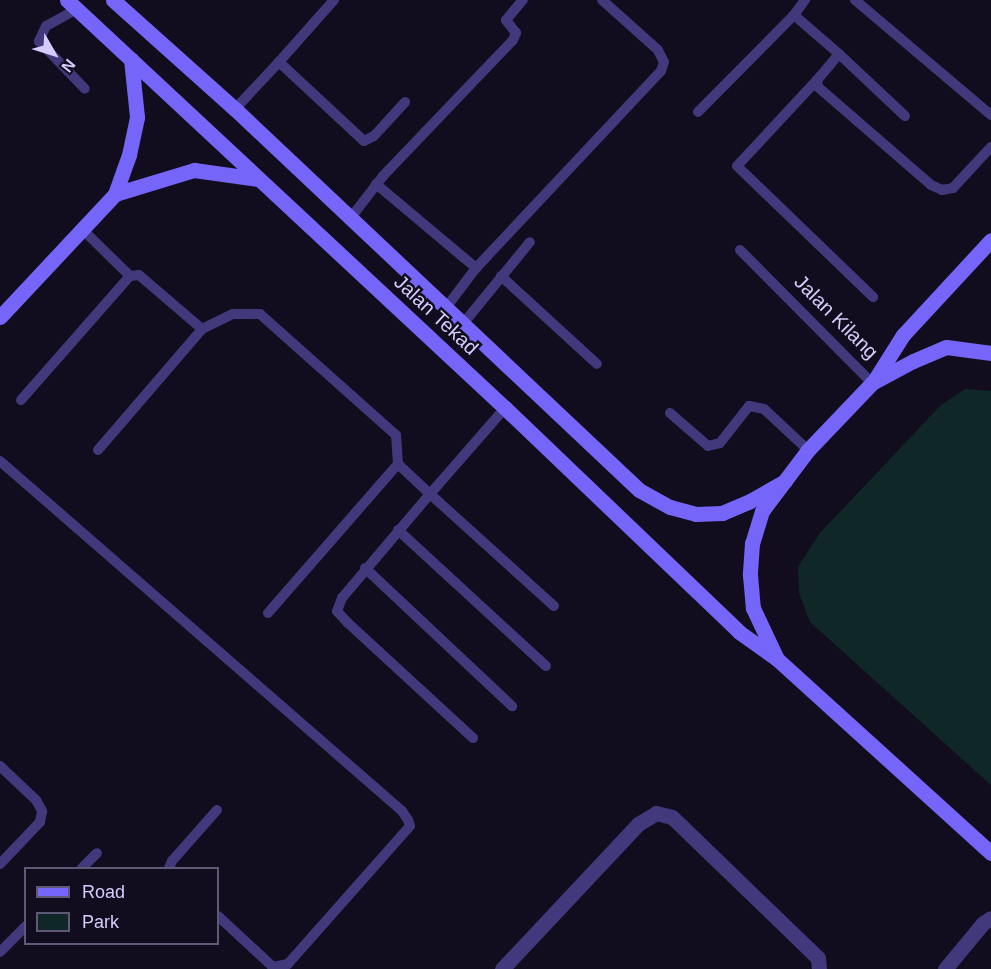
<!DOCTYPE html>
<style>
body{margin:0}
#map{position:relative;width:991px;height:969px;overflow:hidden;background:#110d1e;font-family:Helvetica,sans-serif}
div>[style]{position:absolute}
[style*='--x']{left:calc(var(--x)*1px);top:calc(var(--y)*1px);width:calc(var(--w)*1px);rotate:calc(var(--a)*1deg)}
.green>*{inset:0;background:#102727}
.lane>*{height:10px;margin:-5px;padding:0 5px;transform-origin:5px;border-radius:5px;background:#41397b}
.street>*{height:15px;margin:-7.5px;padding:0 7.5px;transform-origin:7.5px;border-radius:7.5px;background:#41397b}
.secondary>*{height:15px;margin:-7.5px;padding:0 7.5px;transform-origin:7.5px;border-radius:7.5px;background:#7566f9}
span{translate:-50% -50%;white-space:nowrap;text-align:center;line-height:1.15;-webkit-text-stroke:5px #110d1e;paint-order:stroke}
.street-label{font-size:20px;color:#d5ccfd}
.legend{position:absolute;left:24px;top:867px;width:195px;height:78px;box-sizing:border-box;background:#110d1e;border:2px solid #5f5977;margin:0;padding:8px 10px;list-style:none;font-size:18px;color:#d5ccfd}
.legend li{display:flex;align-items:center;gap:12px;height:30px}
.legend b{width:30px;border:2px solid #5f5977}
.north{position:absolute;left:24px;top:24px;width:60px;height:60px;-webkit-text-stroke:4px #110d1e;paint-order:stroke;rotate:129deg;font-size:16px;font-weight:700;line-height:24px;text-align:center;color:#d5ccfd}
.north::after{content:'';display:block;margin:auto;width:21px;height:27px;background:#d5ccfd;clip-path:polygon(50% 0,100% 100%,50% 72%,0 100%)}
</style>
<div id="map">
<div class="green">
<div style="clip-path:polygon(965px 389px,991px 391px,991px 785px,810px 622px,799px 593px,798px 567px,820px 533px,941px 405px)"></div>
</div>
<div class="lane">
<div style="--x:334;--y:0;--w:83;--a:131.6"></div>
<div style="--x:279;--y:62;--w:116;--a:42.9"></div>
<div style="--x:364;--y:141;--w:11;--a:-27"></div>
<div style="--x:374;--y:136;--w:46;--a:-47.6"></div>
<div style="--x:855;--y:0;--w:178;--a:40.2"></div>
<div style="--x:77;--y:9;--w:35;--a:151"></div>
<div style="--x:46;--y:26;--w:17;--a:115"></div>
<div style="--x:39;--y:41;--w:66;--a:46.2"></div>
<div style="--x:794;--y:15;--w:60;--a:40.9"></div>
<div style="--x:817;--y:80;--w:117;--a:132.9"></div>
<div style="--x:737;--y:166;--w:189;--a:43.9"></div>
<div style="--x:235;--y:109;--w:64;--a:-46.9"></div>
<div style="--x:698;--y:112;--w:136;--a:-45.3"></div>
<div style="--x:794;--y:15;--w:19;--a:-54"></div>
<div style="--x:905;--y:116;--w:91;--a:-136.8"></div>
<div style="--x:839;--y:54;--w:34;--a:130"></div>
<div style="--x:817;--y:80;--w:7;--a:82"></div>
<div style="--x:818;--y:87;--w:150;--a:40.9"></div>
<div style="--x:931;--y:185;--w:12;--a:24"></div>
<div style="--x:942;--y:190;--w:11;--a:-10"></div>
<div style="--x:953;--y:188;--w:56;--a:-47.2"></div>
<div style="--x:376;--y:184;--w:131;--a:40"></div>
<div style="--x:349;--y:220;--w:56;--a:-52.3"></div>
<div style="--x:383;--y:176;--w:188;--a:-46.3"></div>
<div style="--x:513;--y:40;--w:8;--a:-67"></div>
<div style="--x:516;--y:33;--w:16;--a:-128"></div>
<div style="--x:506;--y:20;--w:26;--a:-50"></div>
<div style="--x:82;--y:229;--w:67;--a:44.4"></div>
<div style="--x:740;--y:250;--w:187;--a:45.2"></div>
<div style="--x:501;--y:276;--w:130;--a:42.5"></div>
<div style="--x:445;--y:309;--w:51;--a:-52.9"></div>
<div style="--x:476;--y:268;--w:270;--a:-46.8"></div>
<div style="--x:661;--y:71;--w:9;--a:-72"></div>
<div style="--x:664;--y:62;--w:13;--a:-117"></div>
<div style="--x:658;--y:50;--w:75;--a:-138.2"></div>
<div style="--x:462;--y:325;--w:107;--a:-50.7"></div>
<div style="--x:21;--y:400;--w:165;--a:-48.7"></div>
<div style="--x:130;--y:276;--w:9;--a:-6"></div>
<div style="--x:139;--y:275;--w:83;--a:40.6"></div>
<div style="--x:670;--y:413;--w:50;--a:41"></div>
<div style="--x:708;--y:446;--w:12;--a:-14"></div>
<div style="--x:720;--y:443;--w:47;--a:-51.9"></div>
<div style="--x:749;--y:406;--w:15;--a:11"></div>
<div style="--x:764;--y:409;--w:60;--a:43"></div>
<div style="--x:98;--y:450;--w:160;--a:-49.3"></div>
<div style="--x:202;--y:329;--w:34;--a:-26"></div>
<div style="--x:233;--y:314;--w:27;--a:0"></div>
<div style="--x:260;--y:314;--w:182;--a:41.7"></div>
<div style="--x:396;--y:435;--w:29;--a:86"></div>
<div style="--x:398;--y:464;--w:44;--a:43.2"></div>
<div style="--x:430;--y:494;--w:114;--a:-48.9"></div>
<div style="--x:0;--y:461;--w:533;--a:41.04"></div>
<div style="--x:402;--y:811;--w:11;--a:56"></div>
<div style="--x:408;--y:820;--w:6;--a:72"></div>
<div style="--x:410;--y:826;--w:184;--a:131.5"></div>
<div style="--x:288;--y:964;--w:15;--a:169"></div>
<div style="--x:273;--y:967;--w:75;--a:-137.2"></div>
<div style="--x:398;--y:530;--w:201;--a:42.6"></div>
<div style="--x:365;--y:568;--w:202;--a:43.2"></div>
<div style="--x:268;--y:613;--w:198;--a:-48.9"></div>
<div style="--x:473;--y:738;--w:170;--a:-137.4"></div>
<div style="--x:348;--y:623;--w:16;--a:-133"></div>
<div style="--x:337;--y:611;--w:14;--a:-69"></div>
<div style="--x:342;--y:598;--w:136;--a:-49.8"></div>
<div style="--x:430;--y:494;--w:167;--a:42.1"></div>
<div style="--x:0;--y:766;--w:50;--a:43.4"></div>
<div style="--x:36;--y:800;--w:13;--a:61"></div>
<div style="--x:42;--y:811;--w:11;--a:100"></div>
<div style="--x:40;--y:822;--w:58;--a:133.6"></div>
<div style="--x:82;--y:868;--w:21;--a:-45"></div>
<div style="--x:169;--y:868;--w:8;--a:-67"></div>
<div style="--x:172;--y:861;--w:68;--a:-48.6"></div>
<div style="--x:0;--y:952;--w:37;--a:-45"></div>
</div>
<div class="street">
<div style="--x:502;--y:969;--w:199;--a:-46.8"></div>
<div style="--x:638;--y:824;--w:21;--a:-31"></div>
<div style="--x:656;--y:813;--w:16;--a:14"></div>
<div style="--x:672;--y:817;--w:203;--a:44"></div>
<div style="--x:818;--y:958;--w:11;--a:85"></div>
<div style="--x:945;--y:969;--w:60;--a:-50.4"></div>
<div style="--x:983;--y:923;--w:9;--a:-32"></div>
</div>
<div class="secondary">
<div style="--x:67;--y:0;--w:599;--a:42.97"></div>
<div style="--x:505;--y:408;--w:324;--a:43.7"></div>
<div style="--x:739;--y:632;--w:47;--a:35.4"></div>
<div style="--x:113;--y:0;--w:164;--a:41.8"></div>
<div style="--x:235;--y:109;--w:555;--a:43.32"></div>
<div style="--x:639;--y:490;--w:35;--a:29"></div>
<div style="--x:670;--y:507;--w:27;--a:15"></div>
<div style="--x:696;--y:514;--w:26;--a:-2"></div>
<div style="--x:722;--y:513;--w:30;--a:-23"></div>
<div style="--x:750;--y:501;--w:40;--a:-29.7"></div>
<div style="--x:115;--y:194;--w:83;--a:-16.9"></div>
<div style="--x:194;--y:170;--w:65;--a:8"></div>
<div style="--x:0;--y:317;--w:168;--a:-46.9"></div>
<div style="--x:115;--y:194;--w:41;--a:-70.3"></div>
<div style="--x:129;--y:155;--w:39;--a:-78"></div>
<div style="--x:137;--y:117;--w:58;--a:-95.9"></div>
<div style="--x:991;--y:353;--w:45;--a:-172.4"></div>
<div style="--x:946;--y:347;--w:36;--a:157"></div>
<div style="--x:913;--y:361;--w:47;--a:151.8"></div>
<div style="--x:872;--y:383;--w:93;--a:133.7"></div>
<div style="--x:808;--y:450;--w:76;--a:127"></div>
<div style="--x:762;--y:511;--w:34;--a:107"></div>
<div style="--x:752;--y:543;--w:32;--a:94"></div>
<div style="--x:750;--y:575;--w:33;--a:85"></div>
<div style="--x:753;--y:608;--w:56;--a:64.8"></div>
<div style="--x:777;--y:659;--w:289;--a:42.2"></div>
<div style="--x:874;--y:381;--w:54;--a:-57.8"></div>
<div style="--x:903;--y:335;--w:129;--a:-47.2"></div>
</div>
<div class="street-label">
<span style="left:436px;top:315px;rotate:43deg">Jalan Tekad</span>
<span style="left:836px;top:317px;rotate:45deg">Jalan Kilang</span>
</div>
<ul class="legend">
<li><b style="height:8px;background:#7566f9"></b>Road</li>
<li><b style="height:16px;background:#102727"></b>Park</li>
</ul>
<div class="north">N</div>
</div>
